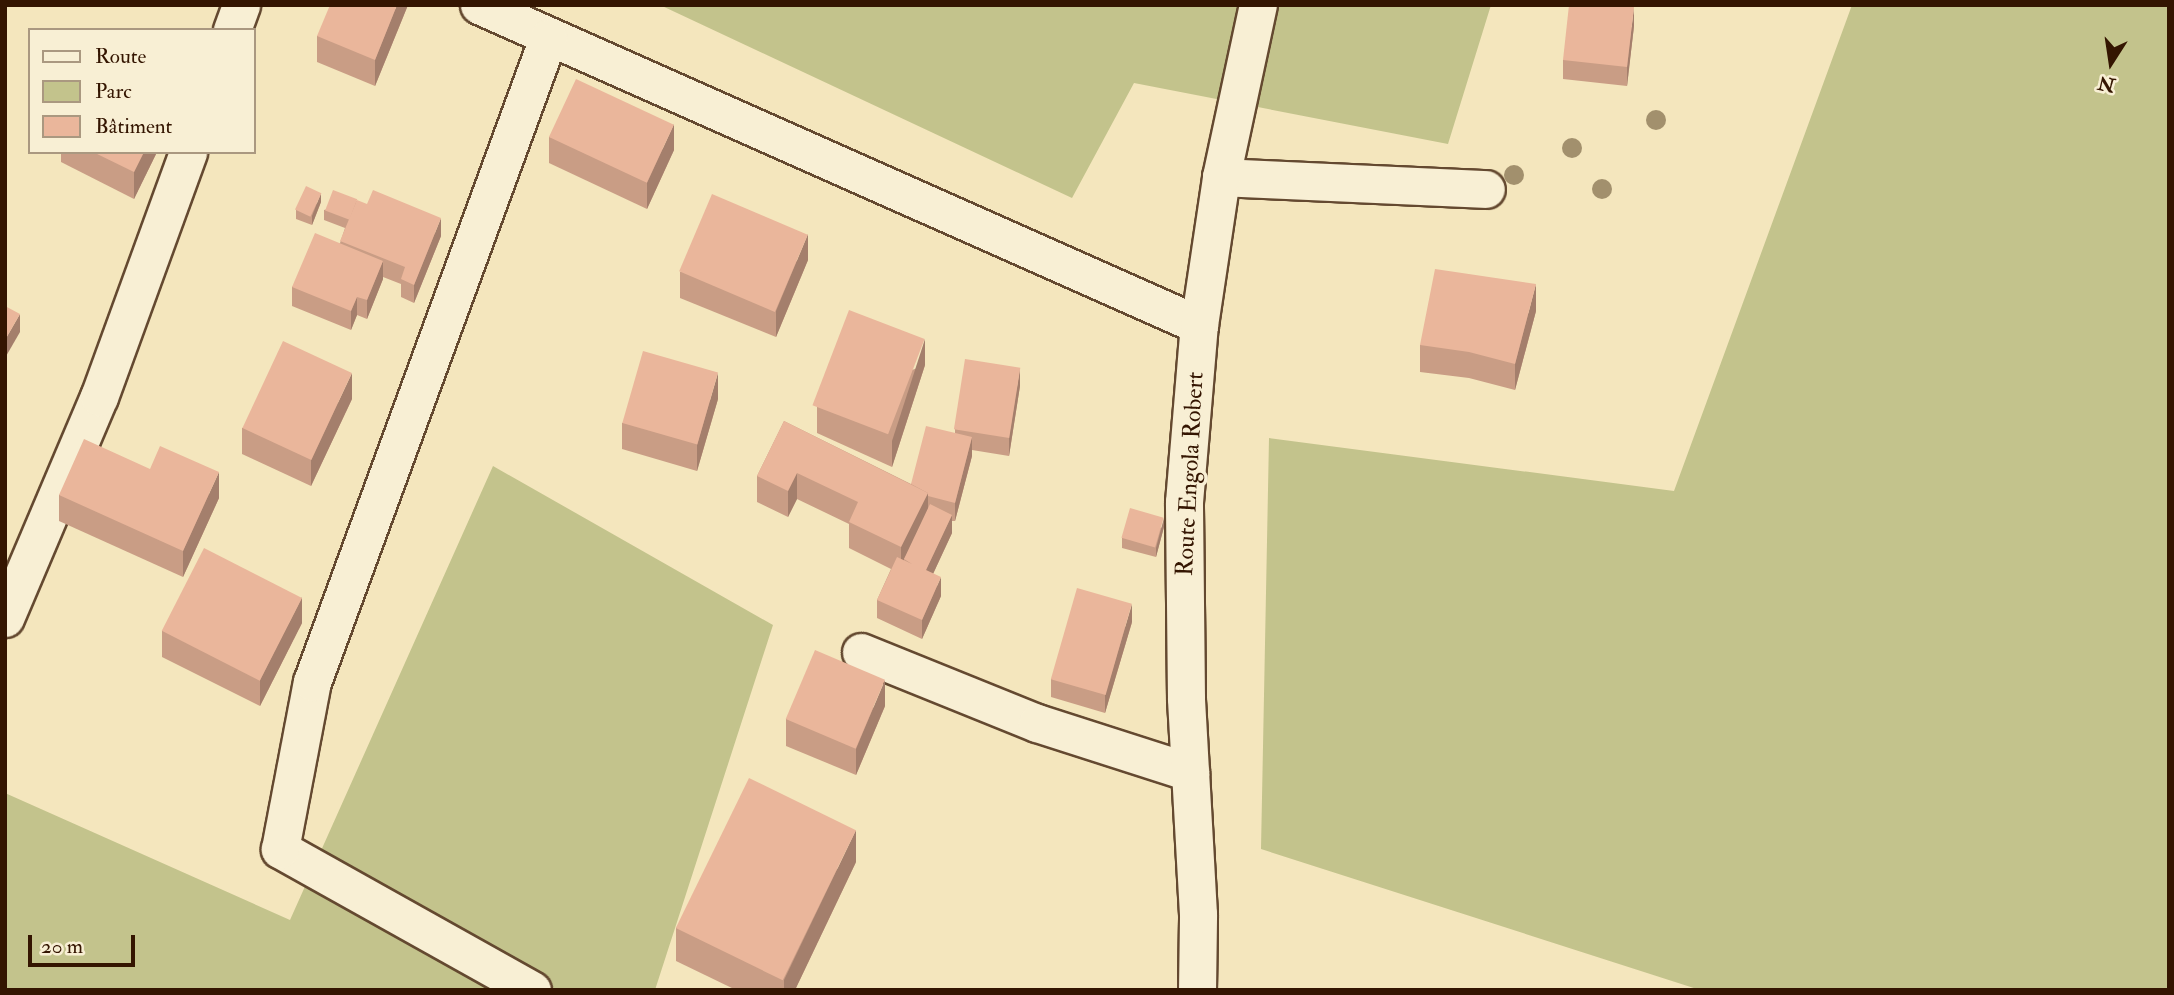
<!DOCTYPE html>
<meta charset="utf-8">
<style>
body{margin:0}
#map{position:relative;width:2174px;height:995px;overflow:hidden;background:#f4e6bd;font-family:"IM FELL Double Pica",serif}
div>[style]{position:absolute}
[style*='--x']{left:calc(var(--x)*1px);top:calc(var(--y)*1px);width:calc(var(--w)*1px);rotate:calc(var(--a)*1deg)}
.green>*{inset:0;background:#c3c38c}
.roads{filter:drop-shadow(2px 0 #644930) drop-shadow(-2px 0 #644930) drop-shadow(0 2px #644930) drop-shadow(0 -2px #644930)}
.minor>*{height:37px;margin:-18.5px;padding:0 18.5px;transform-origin:18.5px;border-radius:18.5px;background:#f8efd4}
.trees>*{width:20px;height:20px;margin:-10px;border-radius:50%;background:#a2906d}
.wall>*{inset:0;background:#c99d85}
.shaded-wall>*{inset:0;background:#a47f6c}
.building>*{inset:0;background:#eab69b;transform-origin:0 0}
span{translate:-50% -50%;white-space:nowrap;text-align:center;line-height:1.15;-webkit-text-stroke:7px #f8efd4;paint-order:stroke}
.street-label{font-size:24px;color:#341501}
.frame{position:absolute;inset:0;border:7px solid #341501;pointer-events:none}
.legend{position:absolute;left:28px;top:28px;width:228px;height:126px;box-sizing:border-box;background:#f8efd4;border:2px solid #aa9880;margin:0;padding:9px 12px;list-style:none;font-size:21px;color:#341501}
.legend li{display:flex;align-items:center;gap:14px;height:35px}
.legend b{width:35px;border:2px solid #aa9880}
.north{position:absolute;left:2076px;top:28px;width:70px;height:70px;-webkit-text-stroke:5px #f8efd4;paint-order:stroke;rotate:192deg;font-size:19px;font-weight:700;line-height:28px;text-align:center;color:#341501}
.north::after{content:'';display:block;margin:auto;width:24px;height:32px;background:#341501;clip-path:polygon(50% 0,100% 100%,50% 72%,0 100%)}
.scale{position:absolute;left:28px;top:935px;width:107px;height:32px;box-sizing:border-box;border:4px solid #341501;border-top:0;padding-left:9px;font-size:21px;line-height:24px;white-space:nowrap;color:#341501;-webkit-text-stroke:5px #f8efd4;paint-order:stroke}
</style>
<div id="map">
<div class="green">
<div style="clip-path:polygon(660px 5px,1491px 5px,1448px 144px,1134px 83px,1072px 198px)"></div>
<div style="clip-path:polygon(1852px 5px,2169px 5px,2169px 990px,1700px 990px,1261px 849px,1269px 438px,1674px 491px)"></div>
<div style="clip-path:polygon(493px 466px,773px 625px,655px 990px,5px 990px,5px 793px,290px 920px)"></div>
</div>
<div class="roads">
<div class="minor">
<div style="--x:479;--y:5;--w:788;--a:23.96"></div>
<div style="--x:232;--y:30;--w:27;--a:-70"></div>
<div style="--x:1221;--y:177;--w:265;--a:2.6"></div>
<div style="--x:5;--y:618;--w:240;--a:-67"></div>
<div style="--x:99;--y:397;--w:261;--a:-70"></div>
<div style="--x:861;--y:652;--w:190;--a:22"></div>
<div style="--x:1037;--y:723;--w:161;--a:17.8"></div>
<div style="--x:532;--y:990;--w:289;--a:-150.8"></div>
<div style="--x:280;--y:849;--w:170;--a:-79.2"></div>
<div style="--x:312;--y:682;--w:686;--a:-69.87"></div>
<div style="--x:1197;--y:990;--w:76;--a:-89.2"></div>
<div style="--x:1198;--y:914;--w:216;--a:-93.2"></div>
<div style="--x:1186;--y:698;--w:196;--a:-90.6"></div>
<div style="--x:1184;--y:502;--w:178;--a:-85.2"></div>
<div style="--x:1199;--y:325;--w:150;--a:-81.5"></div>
<div style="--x:1221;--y:177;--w:176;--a:-77.9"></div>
</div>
</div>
<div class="trees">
<div style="left:1656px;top:120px"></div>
<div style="left:1572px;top:148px"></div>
<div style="left:1514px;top:175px"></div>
<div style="left:1602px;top:189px"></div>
</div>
<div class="wall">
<div style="clip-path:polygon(408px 5px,375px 86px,317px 62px,317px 36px)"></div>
<div style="clip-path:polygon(1634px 26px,1627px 86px,1563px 79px,1563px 60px)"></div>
<div style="clip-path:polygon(549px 137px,674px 150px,647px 209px,549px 163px)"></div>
<div style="clip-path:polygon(61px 152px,157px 152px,134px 199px,61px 162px)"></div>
<div style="clip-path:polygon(357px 201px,441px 236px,414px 303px,401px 297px,401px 284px,383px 277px,383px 279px,367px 319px,357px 315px,351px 330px,292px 306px,292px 287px,340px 243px,345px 228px,324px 220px,324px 210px)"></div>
<div style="clip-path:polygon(321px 202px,312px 225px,296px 219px,296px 210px)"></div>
<div style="clip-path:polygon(808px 260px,776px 337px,680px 298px,680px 272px)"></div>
<div style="clip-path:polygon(1536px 311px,1515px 390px,1469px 378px,1420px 372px,1420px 345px)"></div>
<div style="clip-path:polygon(925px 365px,892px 467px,817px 433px,817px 407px)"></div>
<div style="clip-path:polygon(1020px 386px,1009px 456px,972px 450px,972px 456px,955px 521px,952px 521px,952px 533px,933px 574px,941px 596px,922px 639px,877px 618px,877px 600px,891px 569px,849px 548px,849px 524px,797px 499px,788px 517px,757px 502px,757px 476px,784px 421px,911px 484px,955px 433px,955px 429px)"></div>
<div style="clip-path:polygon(352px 399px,311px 486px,242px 454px,242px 428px)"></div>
<div style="clip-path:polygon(718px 399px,697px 471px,622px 449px,622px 423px)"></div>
<div style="clip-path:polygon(150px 469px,219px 498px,183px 577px,59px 521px,59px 495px)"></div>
<div style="clip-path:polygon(1164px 527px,1156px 557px,1122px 548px,1122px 538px)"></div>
<div style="clip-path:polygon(1132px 622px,1105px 713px,1051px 697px,1051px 679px)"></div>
<div style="clip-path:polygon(302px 623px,260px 706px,162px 657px,162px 631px)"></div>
<div style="clip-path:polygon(885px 706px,856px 775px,786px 746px,786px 719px)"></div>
<div style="clip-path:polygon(856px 862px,795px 990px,736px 990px,676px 961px,676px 928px)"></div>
</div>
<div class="shaded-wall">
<div style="clip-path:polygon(397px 5px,408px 5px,375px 86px,375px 60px)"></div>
<div style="clip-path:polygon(1634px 7px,1634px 26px,1627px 86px,1627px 67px)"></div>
<div style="clip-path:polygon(674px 124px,674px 150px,647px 209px,647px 183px)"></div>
<div style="clip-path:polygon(144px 152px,157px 152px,134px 199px,134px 172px)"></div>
<div style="clip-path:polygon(321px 193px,321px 202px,312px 225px,312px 216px)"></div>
<div style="clip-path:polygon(441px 218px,441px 236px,414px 303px,414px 285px)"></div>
<div style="clip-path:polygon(808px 234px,808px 260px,776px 337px,776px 311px)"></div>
<div style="clip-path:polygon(383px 261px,383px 279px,367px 319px,367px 300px)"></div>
<div style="clip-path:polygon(1536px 284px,1536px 311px,1515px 390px,1515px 364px)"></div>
<div style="clip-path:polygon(357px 297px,357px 315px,351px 330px,351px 311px)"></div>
<div style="clip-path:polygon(20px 314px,20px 332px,5px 358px,5px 340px)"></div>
<div style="clip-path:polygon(925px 339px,925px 365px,892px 467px,892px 441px)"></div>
<div style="clip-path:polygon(1020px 368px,1020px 386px,1009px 456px,1009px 437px)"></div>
<div style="clip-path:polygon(352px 373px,352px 399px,311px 486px,311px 460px)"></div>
<div style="clip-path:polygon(718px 373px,718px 399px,697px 471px,697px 445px)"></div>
<div style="clip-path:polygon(972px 437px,972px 456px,955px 521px,955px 503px)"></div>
<div style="clip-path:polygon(219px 472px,219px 498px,183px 577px,183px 551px)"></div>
<div style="clip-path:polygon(797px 473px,797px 499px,788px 517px,788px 491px)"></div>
<div style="clip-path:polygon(928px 493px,928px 519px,904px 559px,904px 568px,901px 573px,901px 547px)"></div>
<div style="clip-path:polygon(952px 515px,952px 533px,926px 589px,926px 570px)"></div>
<div style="clip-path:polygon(1164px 518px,1164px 527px,1156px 557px,1156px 548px)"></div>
<div style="clip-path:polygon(941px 577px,941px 596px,922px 639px,922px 620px)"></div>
<div style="clip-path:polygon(302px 597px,302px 623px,260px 706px,260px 680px)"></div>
<div style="clip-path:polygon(1132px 604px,1132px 622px,1105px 713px,1105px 695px)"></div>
<div style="clip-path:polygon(885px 680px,885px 706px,856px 775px,856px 749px)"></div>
<div style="clip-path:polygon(856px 830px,856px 862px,795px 990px,784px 990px,784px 980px)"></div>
</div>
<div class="building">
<div style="clip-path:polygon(330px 5px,397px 5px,375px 60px,317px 36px)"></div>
<div style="clip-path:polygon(1569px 5px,1615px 5px,1634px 7px,1627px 67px,1563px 60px)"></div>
<div style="left:576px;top:79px;width:108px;height:64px;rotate:25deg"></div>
<div style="clip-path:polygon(93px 152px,144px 152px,134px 172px)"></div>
<div style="left:306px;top:186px;width:17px;height:26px;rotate:25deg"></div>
<div style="left:333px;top:190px;width:26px;height:22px;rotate:21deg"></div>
<div style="clip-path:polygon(373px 190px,441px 218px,414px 285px,401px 279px,405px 267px,340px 241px,357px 200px,367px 204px)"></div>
<div style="left:712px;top:194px;width:104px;height:84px;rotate:23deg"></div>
<div style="clip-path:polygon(315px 233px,383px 261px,367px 300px,357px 297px,351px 311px,292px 287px)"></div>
<div style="clip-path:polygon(1435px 269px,1536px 284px,1515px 364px,1469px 352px,1420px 345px)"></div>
<div style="clip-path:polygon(5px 306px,20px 314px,5px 340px)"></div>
<div style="left:849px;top:310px;width:81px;height:102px;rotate:21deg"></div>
<div style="left:283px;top:341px;width:76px;height:96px;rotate:25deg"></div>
<div style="left:643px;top:351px;width:78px;height:75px;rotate:16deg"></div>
<div style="left:965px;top:359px;width:56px;height:71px;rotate:9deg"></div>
<div style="clip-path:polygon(784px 421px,928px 493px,901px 547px,849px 522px,858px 502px,797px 473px,788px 491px,757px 476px)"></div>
<div style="clip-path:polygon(926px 426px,972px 437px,955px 503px,928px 496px,928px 493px,911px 484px)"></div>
<div style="clip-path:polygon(84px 439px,150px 469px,160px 446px,219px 472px,183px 551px,59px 495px)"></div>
<div style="clip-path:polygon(930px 504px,952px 515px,926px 570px,941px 577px,922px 620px,877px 600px,897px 557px,912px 564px,904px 559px)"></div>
<div style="left:1130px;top:508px;width:35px;height:31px;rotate:16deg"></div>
<div style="left:204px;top:548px;width:110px;height:93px;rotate:27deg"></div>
<div style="left:1077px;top:588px;width:57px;height:95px;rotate:16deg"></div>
<div style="left:815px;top:650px;width:76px;height:75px;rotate:23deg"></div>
<div style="left:749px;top:778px;width:119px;height:167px;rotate:26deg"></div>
</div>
<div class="street-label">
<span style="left:1190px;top:474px;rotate:-87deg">Route Engola Robert</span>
</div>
<div class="frame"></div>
<ul class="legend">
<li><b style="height:9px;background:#f8efd4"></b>Route</li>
<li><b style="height:19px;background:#c3c38c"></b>Parc</li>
<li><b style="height:19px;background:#eab69b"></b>Bâtiment</li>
</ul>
<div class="north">N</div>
<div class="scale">20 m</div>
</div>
